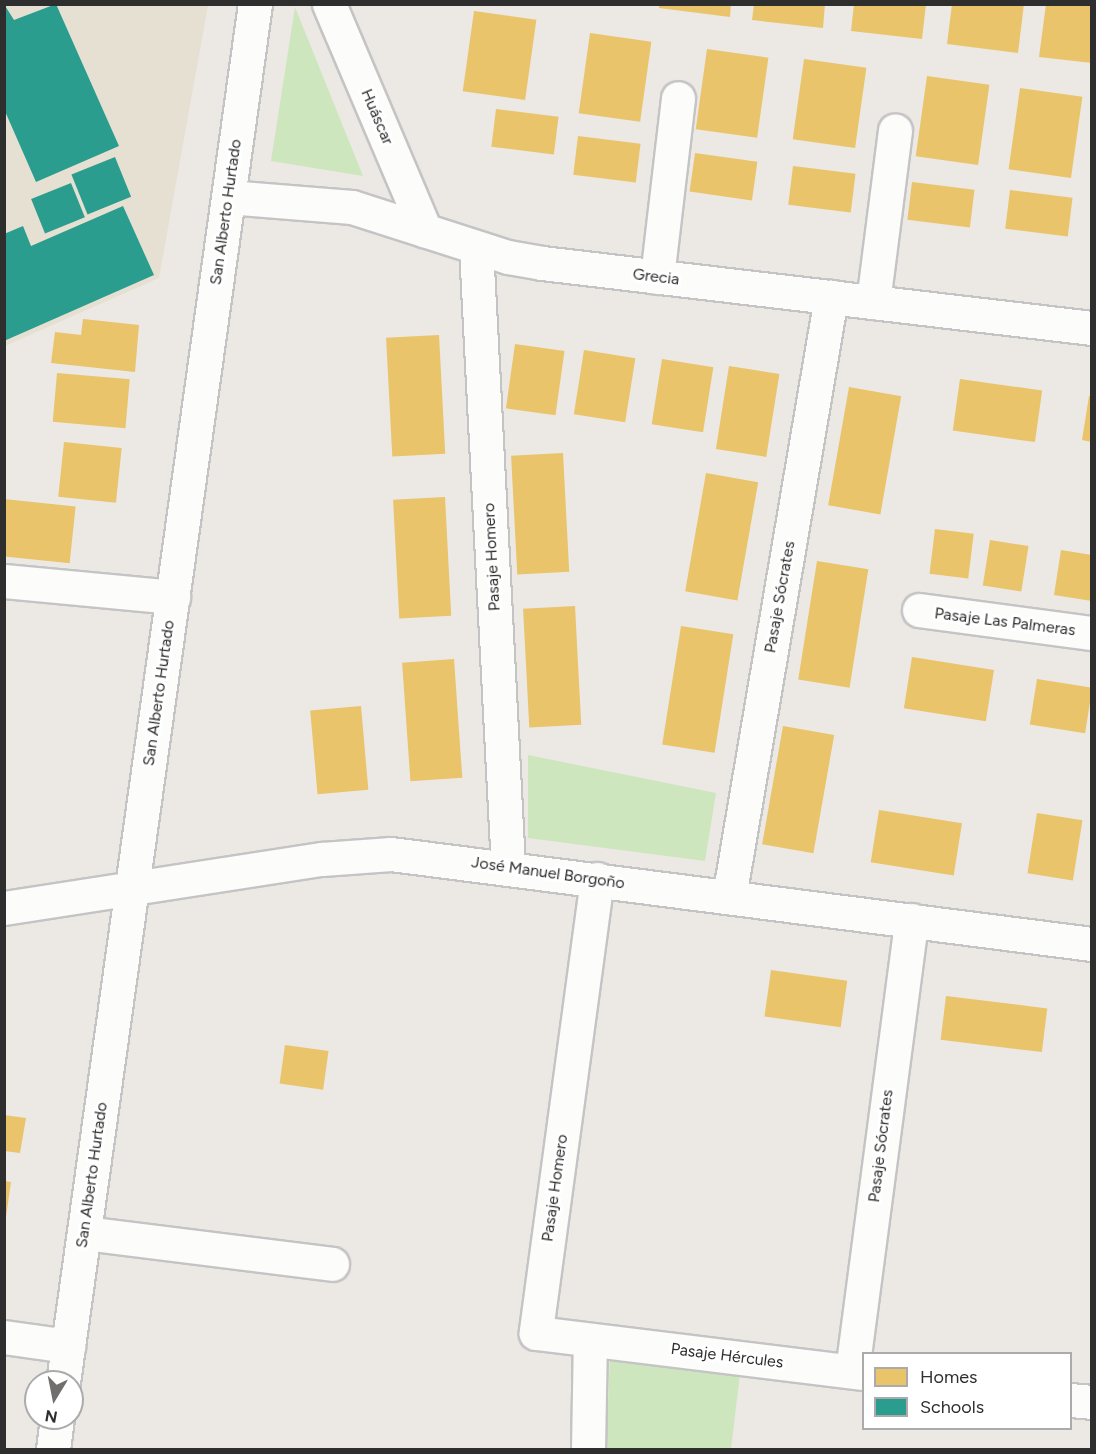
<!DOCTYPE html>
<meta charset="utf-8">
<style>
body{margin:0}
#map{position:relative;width:1096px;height:1454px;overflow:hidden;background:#ece8e4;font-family:Figtree,sans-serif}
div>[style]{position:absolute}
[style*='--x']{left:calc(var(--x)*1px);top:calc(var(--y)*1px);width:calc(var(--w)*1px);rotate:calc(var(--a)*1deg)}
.education>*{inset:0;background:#e6e0d3}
.green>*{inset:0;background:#cee6be}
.homes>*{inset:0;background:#e9c46a;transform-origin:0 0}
.schools>*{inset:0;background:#2a9d8f;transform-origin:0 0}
.roads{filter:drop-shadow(2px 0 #c5c4c5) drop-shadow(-2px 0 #c5c4c5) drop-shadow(0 2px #c5c4c5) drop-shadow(0 -2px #c5c4c5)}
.minor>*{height:33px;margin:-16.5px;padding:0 16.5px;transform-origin:16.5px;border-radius:16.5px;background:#fcfcfb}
.tertiary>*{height:33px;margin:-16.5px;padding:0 16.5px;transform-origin:16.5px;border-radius:16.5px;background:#fcfcfb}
.secondary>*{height:33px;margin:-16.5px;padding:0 16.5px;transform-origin:16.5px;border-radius:16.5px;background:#fcfcfb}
span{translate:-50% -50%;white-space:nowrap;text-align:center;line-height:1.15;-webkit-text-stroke:6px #fff;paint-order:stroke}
.street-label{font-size:16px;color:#2e2e2e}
.frame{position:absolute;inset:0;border:6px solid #2e2e2e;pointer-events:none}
.legend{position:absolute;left:862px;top:1352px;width:210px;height:78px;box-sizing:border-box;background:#fff;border:2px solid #ababab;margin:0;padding:8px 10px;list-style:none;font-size:18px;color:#2e2e2e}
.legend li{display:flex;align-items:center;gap:12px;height:30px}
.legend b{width:30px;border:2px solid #ababab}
.north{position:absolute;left:24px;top:1370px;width:60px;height:60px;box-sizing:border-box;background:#fff;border:2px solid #ababab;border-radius:50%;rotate:190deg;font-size:16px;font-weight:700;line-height:24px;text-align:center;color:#2e2e2e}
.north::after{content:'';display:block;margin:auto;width:21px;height:27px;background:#706f6e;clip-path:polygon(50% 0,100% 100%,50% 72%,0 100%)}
</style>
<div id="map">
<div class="education">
<div style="clip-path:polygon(5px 5px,208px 5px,159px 278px,5px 346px)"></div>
</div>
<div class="green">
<div style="clip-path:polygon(295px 7px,363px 176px,271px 161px)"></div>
<div style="clip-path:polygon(528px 755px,716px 793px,705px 861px,528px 838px)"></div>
<div style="clip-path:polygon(610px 1355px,740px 1374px,731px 1449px,606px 1450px)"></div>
</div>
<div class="homes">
<div style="clip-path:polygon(659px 4px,731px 4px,730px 17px,659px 8px)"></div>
<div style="clip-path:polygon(754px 4px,825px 4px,823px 28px,752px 20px)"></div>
<div style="clip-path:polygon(854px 4px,926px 4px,922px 39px,851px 31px)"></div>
<div style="clip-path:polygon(952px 4px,1024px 4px,1018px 53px,947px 44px)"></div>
<div style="clip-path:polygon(1046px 4px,1092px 4px,1092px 63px,1039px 57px)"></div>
<div style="left:474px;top:11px;width:63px;height:81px;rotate:8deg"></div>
<div style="left:590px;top:33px;width:62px;height:81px;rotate:8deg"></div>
<div style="left:707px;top:49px;width:62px;height:81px;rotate:8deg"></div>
<div style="left:804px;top:59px;width:63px;height:81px;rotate:8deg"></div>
<div style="left:927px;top:76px;width:63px;height:81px;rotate:8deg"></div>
<div style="left:1020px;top:88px;width:63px;height:82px;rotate:8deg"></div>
<div style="left:496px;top:109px;width:63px;height:38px;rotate:7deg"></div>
<div style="left:578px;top:136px;width:63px;height:39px;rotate:7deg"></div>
<div style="left:695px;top:153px;width:63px;height:39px;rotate:8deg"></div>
<div style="left:793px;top:166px;width:63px;height:39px;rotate:7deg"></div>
<div style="left:912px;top:182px;width:63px;height:38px;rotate:7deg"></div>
<div style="left:1010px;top:190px;width:63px;height:39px;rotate:7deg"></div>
<div style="clip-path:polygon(83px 319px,139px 325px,135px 372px,51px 363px,55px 332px,81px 335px)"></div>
<div style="left:439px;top:335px;width:119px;height:53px;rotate:87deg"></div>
<div style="left:515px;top:344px;width:50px;height:65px;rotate:8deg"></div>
<div style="left:584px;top:350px;width:52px;height:65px;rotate:9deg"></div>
<div style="left:662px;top:359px;width:52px;height:66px;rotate:9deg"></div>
<div style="left:729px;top:366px;width:51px;height:84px;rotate:9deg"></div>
<div style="left:57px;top:373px;width:73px;height:49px;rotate:5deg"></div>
<div style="left:960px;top:379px;width:83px;height:52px;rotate:8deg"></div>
<div style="left:849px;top:387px;width:53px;height:120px;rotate:10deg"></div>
<div style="clip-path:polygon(1089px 396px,1092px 396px,1092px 442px,1082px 440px)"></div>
<div style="left:64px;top:442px;width:58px;height:55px;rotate:6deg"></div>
<div style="left:563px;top:453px;width:119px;height:52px;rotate:87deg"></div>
<div style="left:706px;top:473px;width:53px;height:120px;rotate:10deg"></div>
<div style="left:445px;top:497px;width:119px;height:52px;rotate:87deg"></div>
<div style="left:4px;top:499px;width:72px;height:57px;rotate:6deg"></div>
<div style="left:935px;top:529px;width:39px;height:45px;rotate:7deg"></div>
<div style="left:990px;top:540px;width:39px;height:46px;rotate:9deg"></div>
<div style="clip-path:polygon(1061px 550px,1092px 555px,1092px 601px,1054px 595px)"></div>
<div style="left:817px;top:561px;width:52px;height:120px;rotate:9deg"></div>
<div style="left:575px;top:606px;width:119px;height:52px;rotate:87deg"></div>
<div style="left:681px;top:626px;width:53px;height:120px;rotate:9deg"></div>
<div style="left:912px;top:657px;width:83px;height:52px;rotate:9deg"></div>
<div style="left:454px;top:659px;width:119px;height:52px;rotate:86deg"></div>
<div style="left:1037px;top:679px;width:56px;height:46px;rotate:9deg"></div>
<div style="left:361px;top:706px;width:84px;height:51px;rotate:85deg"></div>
<div style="left:783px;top:726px;width:52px;height:120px;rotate:10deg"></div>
<div style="left:879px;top:810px;width:84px;height:53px;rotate:9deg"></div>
<div style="left:1037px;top:813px;width:46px;height:61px;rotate:9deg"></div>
<div style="left:771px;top:970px;width:77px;height:47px;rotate:8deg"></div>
<div style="left:946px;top:996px;width:102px;height:44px;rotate:7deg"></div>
<div style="left:285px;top:1045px;width:44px;height:39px;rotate:8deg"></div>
<div style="clip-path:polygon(4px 1115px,26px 1118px,20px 1153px,4px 1151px)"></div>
<div style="clip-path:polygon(4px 1181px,11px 1182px,6px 1217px,4px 1217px)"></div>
</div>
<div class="schools">
<div style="clip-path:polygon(4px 4px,14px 20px,56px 4px,119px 146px,36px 182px,4px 109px)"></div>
<div style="left:115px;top:157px;width:43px;height:47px;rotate:68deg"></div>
<div style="left:71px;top:183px;width:37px;height:43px;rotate:68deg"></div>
<div style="clip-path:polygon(123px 206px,154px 275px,4px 341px,4px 234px,23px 226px,31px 246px)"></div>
</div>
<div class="roads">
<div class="minor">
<div style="--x:329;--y:4;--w:246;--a:67"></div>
<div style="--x:228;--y:197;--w:124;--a:4.6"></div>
<div style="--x:352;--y:207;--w:164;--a:17.8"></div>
<div style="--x:508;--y:257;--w:35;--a:10"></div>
<div style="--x:542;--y:263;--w:554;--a:6.74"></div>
<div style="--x:476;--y:248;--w:619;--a:87.04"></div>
<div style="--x:657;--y:277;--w:180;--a:-83.3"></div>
<div style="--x:873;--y:302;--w:173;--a:-82.7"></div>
<div style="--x:4;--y:581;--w:170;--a:5.4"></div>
<div style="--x:919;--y:610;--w:175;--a:7.6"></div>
<div style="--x:597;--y:879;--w:458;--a:97.7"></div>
<div style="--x:536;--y:1333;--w:330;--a:7"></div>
<div style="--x:729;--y:897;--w:609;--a:-80.35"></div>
<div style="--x:84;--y:1233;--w:250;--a:7.1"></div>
<div style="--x:4;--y:1337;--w:65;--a:8"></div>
<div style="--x:852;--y:1371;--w:455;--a:-82.5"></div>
<div style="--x:1070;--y:1400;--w:22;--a:5"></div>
<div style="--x:588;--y:1450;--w:110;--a:-89"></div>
</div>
<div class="tertiary">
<div style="--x:4;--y:908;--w:322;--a:-8.8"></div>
<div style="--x:322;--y:859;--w:69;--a:-4.1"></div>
<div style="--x:391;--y:854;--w:707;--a:7.32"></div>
</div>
<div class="secondary">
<div style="--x:63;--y:1382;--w:1391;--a:-82.07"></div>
<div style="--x:53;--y:1450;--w:32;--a:-83"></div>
</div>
</div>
<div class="street-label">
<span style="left:377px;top:117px;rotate:67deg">Huáscar</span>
<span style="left:226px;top:212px;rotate:-82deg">San Alberto Hurtado</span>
<span style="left:656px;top:277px;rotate:7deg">Grecia</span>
<span style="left:492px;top:557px;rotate:-93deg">Pasaje Homero</span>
<span style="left:780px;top:597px;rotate:-80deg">Pasaje Sócrates</span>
<span style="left:1005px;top:622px;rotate:7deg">Pasaje Las Palmeras</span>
<span style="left:159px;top:693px;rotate:-82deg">San Alberto Hurtado</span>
<span style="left:548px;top:873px;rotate:8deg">José Manuel Borgoño</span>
<span style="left:881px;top:1146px;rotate:-83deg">Pasaje Sócrates</span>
<span style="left:92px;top:1175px;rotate:-82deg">San Alberto Hurtado</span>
<span style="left:555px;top:1188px;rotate:-82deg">Pasaje Homero</span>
<span style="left:727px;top:1356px;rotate:7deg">Pasaje Hércules</span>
</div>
<div class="frame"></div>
<ul class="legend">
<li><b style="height:16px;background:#e9c46a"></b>Homes</li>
<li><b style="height:16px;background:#2a9d8f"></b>Schools</li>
</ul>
<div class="north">N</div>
</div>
